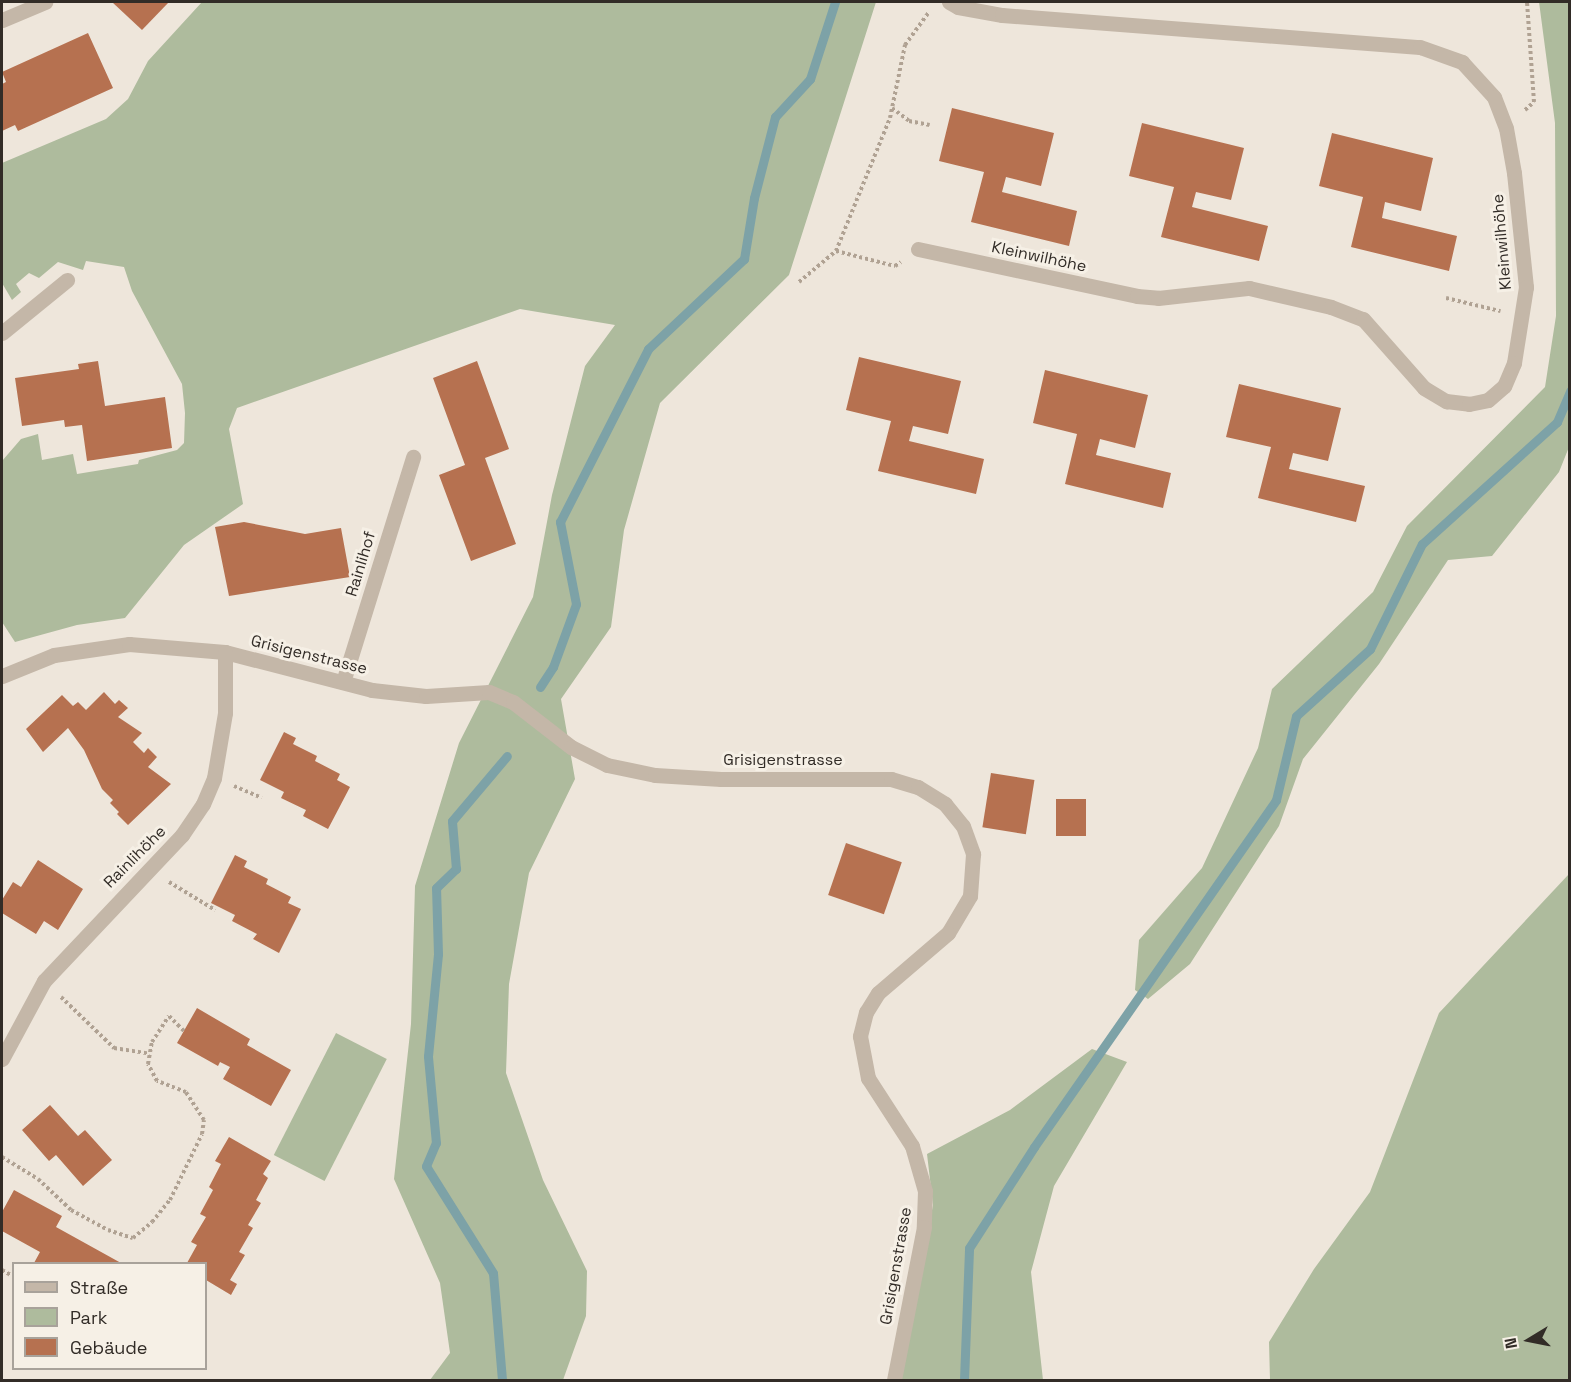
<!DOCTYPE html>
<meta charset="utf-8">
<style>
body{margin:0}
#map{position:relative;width:1571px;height:1382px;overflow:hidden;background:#eee6db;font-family:"Space Grotesk",sans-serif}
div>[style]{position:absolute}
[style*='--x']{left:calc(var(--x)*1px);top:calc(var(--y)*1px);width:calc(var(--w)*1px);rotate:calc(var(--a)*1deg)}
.green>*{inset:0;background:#aebb9d;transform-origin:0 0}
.stream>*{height:9px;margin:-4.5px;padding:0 4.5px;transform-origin:4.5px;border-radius:4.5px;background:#7da2a7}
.building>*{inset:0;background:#b67150;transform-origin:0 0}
.path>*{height:4px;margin-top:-2px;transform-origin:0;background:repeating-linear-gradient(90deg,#b0a293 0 3px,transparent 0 6px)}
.lane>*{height:15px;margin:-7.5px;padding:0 7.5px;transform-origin:7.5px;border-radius:7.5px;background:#c4b7a8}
.street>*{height:15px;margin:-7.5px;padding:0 7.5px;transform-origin:7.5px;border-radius:7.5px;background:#c4b7a8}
span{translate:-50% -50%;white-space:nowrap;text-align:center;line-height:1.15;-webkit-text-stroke:6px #f6f0e6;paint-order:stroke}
.street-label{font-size:16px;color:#322c27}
.frame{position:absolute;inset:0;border:3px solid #322c27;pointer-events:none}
.legend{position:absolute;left:12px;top:1262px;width:195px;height:108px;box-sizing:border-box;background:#f6f0e6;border:2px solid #a8a29a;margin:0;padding:8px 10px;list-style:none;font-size:18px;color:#322c27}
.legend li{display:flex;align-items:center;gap:12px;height:30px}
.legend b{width:30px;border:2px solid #a8a29a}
.north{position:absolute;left:1499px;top:1310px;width:60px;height:60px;-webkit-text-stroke:4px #f6f0e6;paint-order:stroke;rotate:260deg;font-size:16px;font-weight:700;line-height:24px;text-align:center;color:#322c27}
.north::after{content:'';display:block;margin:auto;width:21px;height:27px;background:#322c27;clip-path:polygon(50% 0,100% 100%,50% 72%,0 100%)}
</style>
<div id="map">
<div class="green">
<div style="clip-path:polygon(202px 2px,876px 2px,789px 275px,660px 403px,624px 530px,611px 627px,561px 699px,575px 779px,529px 873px,509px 984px,506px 1073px,543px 1180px,587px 1271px,586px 1316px,563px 1380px,430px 1380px,450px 1353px,440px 1283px,394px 1179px,411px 1024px,415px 886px,459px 743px,533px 597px,552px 495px,585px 366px,615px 325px,520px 309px,237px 408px,229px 429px,243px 504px,184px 545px,125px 618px,77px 625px,15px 642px,2px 622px,2px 461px,21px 439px,38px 434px,42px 460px,73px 454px,77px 474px,138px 464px,139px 460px,177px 450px,184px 443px,185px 413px,182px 384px,132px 291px,124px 267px,86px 261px,83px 270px,58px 262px,39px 278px,29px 273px,16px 284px,21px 292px,12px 300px,2px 283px,2px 163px,106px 119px,128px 99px,148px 61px)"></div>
<div style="clip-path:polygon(1539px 2px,1569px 2px,1569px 447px,1559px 472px,1492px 556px,1448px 560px,1379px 664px,1303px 759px,1279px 826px,1190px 964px,1148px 999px,1135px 990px,1139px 940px,1202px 868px,1258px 748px,1272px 689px,1373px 592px,1407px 526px,1545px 387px,1556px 316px,1555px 123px)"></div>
<div style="clip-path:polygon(1569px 874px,1569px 1380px,1270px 1380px,1269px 1342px,1314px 1269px,1370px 1192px,1439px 1013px)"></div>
<div style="left:336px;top:1033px;width:57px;height:137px;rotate:27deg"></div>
<div style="clip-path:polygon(1092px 1049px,1127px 1062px,1054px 1186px,1031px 1272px,1043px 1380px,899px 1380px,933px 1205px,927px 1154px,1010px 1110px)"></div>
</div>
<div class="stream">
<div style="--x:540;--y:687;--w:24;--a:-57"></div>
<div style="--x:553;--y:667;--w:67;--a:-69.9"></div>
<div style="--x:576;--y:604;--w:84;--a:-101"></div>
<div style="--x:560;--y:522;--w:194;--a:-63"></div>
<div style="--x:648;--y:349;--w:132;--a:-43.2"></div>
<div style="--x:744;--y:259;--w:62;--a:-80.7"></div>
<div style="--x:754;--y:198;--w:84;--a:-75.5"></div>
<div style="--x:775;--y:117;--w:52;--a:-47.4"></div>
<div style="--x:810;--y:79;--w:81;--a:-72"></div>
<div style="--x:502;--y:1380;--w:107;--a:-94.8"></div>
<div style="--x:493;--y:1273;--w:126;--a:-122.1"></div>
<div style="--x:426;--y:1166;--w:25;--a:-67"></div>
<div style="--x:436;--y:1143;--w:87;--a:-95.3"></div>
<div style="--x:428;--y:1056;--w:102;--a:-84.4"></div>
<div style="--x:438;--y:954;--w:66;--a:-91.7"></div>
<div style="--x:436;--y:888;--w:28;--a:-44"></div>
<div style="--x:456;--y:869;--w:48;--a:-94.8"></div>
<div style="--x:452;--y:821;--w:85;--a:-49.8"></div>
<div style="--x:964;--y:1380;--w:132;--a:-87.8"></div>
<div style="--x:969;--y:1248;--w:120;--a:-57.2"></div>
<div style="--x:1034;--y:1147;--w:423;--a:-55.1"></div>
<div style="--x:1276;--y:800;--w:86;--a:-76.6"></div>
<div style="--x:1296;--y:716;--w:100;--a:-42.2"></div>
<div style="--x:1370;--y:649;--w:117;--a:-63.7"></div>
<div style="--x:1422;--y:544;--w:182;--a:-42.1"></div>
<div style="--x:1557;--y:422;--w:34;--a:-67"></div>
</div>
<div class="building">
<div style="clip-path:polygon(112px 2px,169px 2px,142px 30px)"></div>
<div style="clip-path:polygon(88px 33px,113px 88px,18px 131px,15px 125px,2px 131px,2px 84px,6px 82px,2px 72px)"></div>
<div style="clip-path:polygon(952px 108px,1054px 133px,1041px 186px,1006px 177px,1002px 192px,1077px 211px,1069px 246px,971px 222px,984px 172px,939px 161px)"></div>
<div style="clip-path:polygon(1142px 123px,1244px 148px,1231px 200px,1196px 192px,1192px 207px,1268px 226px,1259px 261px,1161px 237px,1174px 187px,1129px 176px)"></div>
<div style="clip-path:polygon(1332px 133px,1433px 158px,1421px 211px,1385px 202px,1382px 218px,1457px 236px,1449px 271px,1351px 247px,1363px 197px,1319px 186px)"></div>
<div style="clip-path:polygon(859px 357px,961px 381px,948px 434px,913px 426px,909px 441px,984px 459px,976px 494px,878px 471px,891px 421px,846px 410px)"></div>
<div style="clip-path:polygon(98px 361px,105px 406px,165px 397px,172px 448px,87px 461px,82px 425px,65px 427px,64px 420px,22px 426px,15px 378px,79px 369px,78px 364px)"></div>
<div style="clip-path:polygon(477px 361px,509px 449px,485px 458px,516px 544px,471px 561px,439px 475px,465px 465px,433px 378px)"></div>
<div style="clip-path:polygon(1045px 370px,1148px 395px,1135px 448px,1100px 439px,1096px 455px,1171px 473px,1163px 508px,1065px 484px,1077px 434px,1033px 423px)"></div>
<div style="clip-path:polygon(1239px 384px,1341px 408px,1328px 461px,1293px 453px,1289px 469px,1365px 486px,1356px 522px,1258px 498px,1271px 447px,1226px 437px)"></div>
<div style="clip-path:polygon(244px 522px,305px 534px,341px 528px,350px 577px,229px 596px,215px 527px)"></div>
<div style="clip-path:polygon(104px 692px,115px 704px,119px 700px,128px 708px,118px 717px,142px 733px,133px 742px,144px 753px,148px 748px,157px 757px,148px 767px,171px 784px,128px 825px,117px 814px,119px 812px,110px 803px,113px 800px,102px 789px,84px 750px,68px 728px,43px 752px,26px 729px,62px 695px,73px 706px,78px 702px,86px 710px)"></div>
<div style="clip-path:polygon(284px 732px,296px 738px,293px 744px,317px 756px,315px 761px,340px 774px,337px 780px,350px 787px,328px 829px,303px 816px,306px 810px,281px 798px,284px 792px,260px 780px)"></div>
<div style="left:991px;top:773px;width:44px;height:55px;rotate:9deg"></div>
<div style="left:1056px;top:799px;width:30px;height:37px"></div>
<div style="left:846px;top:843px;width:59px;height:55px;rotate:19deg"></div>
<div style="clip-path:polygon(235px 855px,247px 861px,244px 867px,268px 879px,266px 884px,291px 897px,288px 903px,301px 909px,279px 953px,253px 939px,257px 934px,232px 921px,235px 915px,211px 903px)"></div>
<div style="clip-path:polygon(38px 860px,83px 889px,58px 930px,44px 921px,36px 934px,2px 913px,2px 900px,13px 882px,21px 887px)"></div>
<div style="clip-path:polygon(197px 1008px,250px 1039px,247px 1045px,291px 1070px,271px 1106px,223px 1079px,230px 1067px,220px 1062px,218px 1066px,177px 1043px)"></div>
<div style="clip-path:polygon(50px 1105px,78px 1136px,85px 1130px,112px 1160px,83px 1186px,56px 1155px,49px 1161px,22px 1130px)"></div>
<div style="clip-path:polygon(229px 1137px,271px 1161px,263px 1174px,268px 1178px,256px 1200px,261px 1203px,248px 1225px,253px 1228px,239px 1252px,245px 1255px,230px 1280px,237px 1284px,231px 1295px,206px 1280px,206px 1263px,187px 1263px,197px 1245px,191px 1242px,206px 1217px,200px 1214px,213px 1190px,209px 1187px,221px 1164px,215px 1161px)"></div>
<div style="clip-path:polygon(14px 1190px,62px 1216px,56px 1227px,121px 1263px,34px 1263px,40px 1252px,2px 1231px,2px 1212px)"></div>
</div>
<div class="path">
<div style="--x:892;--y:108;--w:21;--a:37"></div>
<div style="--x:909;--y:121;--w:21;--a:11"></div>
<div style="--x:1525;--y:110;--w:12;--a:-42"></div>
<div style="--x:1534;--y:102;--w:100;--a:-94"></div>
<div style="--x:836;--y:251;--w:61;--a:14.3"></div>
<div style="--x:895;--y:266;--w:7;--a:-34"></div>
<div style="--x:799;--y:282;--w:48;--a:-40"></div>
<div style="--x:836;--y:251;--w:144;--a:-67.9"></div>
<div style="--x:890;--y:118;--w:75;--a:-78.4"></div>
<div style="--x:905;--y:45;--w:41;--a:-54"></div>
<div style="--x:1446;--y:298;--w:56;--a:13.5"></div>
<div style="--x:234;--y:786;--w:30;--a:23"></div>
<div style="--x:169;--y:882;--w:54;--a:31.3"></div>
<div style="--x:61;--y:997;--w:74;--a:43.9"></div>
<div style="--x:114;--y:1048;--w:36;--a:9"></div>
<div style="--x:2;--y:1157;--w:42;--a:31.4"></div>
<div style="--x:38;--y:1179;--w:45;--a:43.2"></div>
<div style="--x:71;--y:1210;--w:42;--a:28.4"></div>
<div style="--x:108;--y:1230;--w:26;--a:18"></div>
<div style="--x:133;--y:1238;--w:25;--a:-40"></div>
<div style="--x:152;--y:1222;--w:28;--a:-51"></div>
<div style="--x:170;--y:1200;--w:73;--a:-64.1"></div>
<div style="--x:202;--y:1134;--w:14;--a:-82"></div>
<div style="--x:204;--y:1120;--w:33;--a:-123"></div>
<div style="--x:186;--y:1092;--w:31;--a:-159"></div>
<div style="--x:157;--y:1081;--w:19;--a:-118"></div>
<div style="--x:148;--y:1064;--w:22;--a:-80"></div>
<div style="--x:152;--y:1042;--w:31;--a:-57"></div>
<div style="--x:169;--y:1016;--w:21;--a:45"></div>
<div style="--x:2;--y:1270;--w:14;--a:30"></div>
</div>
<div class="lane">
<div style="--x:918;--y:249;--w:224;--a:12.1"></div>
<div style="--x:1137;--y:296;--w:21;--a:5"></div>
<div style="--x:1158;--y:298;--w:92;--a:-6.3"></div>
<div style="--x:1249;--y:288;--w:84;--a:13"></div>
<div style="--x:1331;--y:307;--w:34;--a:21"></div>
<div style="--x:1363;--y:319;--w:92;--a:48.5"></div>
<div style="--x:1424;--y:388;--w:26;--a:31"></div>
<div style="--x:1446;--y:401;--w:23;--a:7"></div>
<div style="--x:1469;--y:404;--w:19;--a:-12"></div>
<div style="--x:1488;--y:400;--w:21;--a:-41"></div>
<div style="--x:343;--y:682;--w:236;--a:-72.7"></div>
</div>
<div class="street">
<div style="--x:949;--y:2;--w:10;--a:29"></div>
<div style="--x:958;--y:7;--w:45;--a:10.3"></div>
<div style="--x:1002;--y:15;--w:419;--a:4.4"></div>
<div style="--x:1420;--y:47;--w:45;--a:19.7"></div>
<div style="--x:1462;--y:62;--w:47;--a:47.6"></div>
<div style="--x:1494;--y:97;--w:33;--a:69"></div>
<div style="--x:1506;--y:128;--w:46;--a:79.9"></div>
<div style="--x:1514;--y:173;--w:115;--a:84"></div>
<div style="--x:1526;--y:287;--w:77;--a:99"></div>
<div style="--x:1514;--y:363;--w:25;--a:113"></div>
<div style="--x:2;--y:20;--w:47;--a:-22.7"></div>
<div style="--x:2;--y:333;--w:84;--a:-39.2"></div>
<div style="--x:2;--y:676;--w:56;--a:-22"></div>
<div style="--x:54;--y:655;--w:76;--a:-8.3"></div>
<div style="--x:129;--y:644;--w:96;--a:4.8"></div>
<div style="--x:225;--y:652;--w:152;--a:14.5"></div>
<div style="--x:372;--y:690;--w:54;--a:6.3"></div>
<div style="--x:426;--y:696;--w:63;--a:-3.6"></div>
<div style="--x:489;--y:692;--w:26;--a:23"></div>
<div style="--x:513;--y:702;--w:73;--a:37.8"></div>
<div style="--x:571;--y:747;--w:40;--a:26.6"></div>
<div style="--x:607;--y:765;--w:49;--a:11.8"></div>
<div style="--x:655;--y:775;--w:66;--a:3.5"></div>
<div style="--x:721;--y:779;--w:170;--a:0"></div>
<div style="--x:891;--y:779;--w:28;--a:17"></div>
<div style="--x:918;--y:787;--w:32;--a:32"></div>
<div style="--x:945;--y:804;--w:28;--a:51"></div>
<div style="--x:963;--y:826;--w:30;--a:70"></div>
<div style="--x:973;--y:854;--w:42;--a:94.1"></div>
<div style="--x:970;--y:896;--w:43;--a:120.7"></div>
<div style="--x:948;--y:933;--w:92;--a:139.4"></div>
<div style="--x:878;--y:993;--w:22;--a:122"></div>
<div style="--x:866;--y:1012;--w:25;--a:104"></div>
<div style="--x:860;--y:1036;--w:43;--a:79.2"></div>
<div style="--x:868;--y:1078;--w:81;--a:57.1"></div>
<div style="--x:912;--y:1146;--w:47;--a:73.9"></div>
<div style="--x:925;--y:1191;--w:36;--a:92"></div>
<div style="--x:924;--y:1227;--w:156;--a:101.1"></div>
<div style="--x:2;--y:1059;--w:89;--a:-61.7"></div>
<div style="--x:44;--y:981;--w:201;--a:-46.6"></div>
<div style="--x:182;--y:835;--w:37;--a:-56"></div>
<div style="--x:203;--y:804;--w:28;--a:-67"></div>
<div style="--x:214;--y:778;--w:66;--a:-80.4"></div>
<div style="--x:225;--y:713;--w:61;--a:-90"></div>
</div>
<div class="street-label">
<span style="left:1502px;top:242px;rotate:-95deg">Kleinwilhöhe</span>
<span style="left:1039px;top:257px;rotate:12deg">Kleinwilhöhe</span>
<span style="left:361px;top:564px;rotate:-73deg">Rainlihof</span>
<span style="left:309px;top:655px;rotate:14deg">Grisigenstrasse</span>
<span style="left:783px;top:760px">Grisigenstrasse</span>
<span style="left:135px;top:857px;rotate:-45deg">Rainlihöhe</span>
<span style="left:896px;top:1266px;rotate:-80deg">Grisigenstrasse</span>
</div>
<div class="frame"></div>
<ul class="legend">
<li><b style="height:8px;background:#c4b7a8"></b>Straße</li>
<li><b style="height:16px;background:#aebb9d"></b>Park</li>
<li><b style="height:16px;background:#b67150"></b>Gebäude</li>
</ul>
<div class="north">N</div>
</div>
